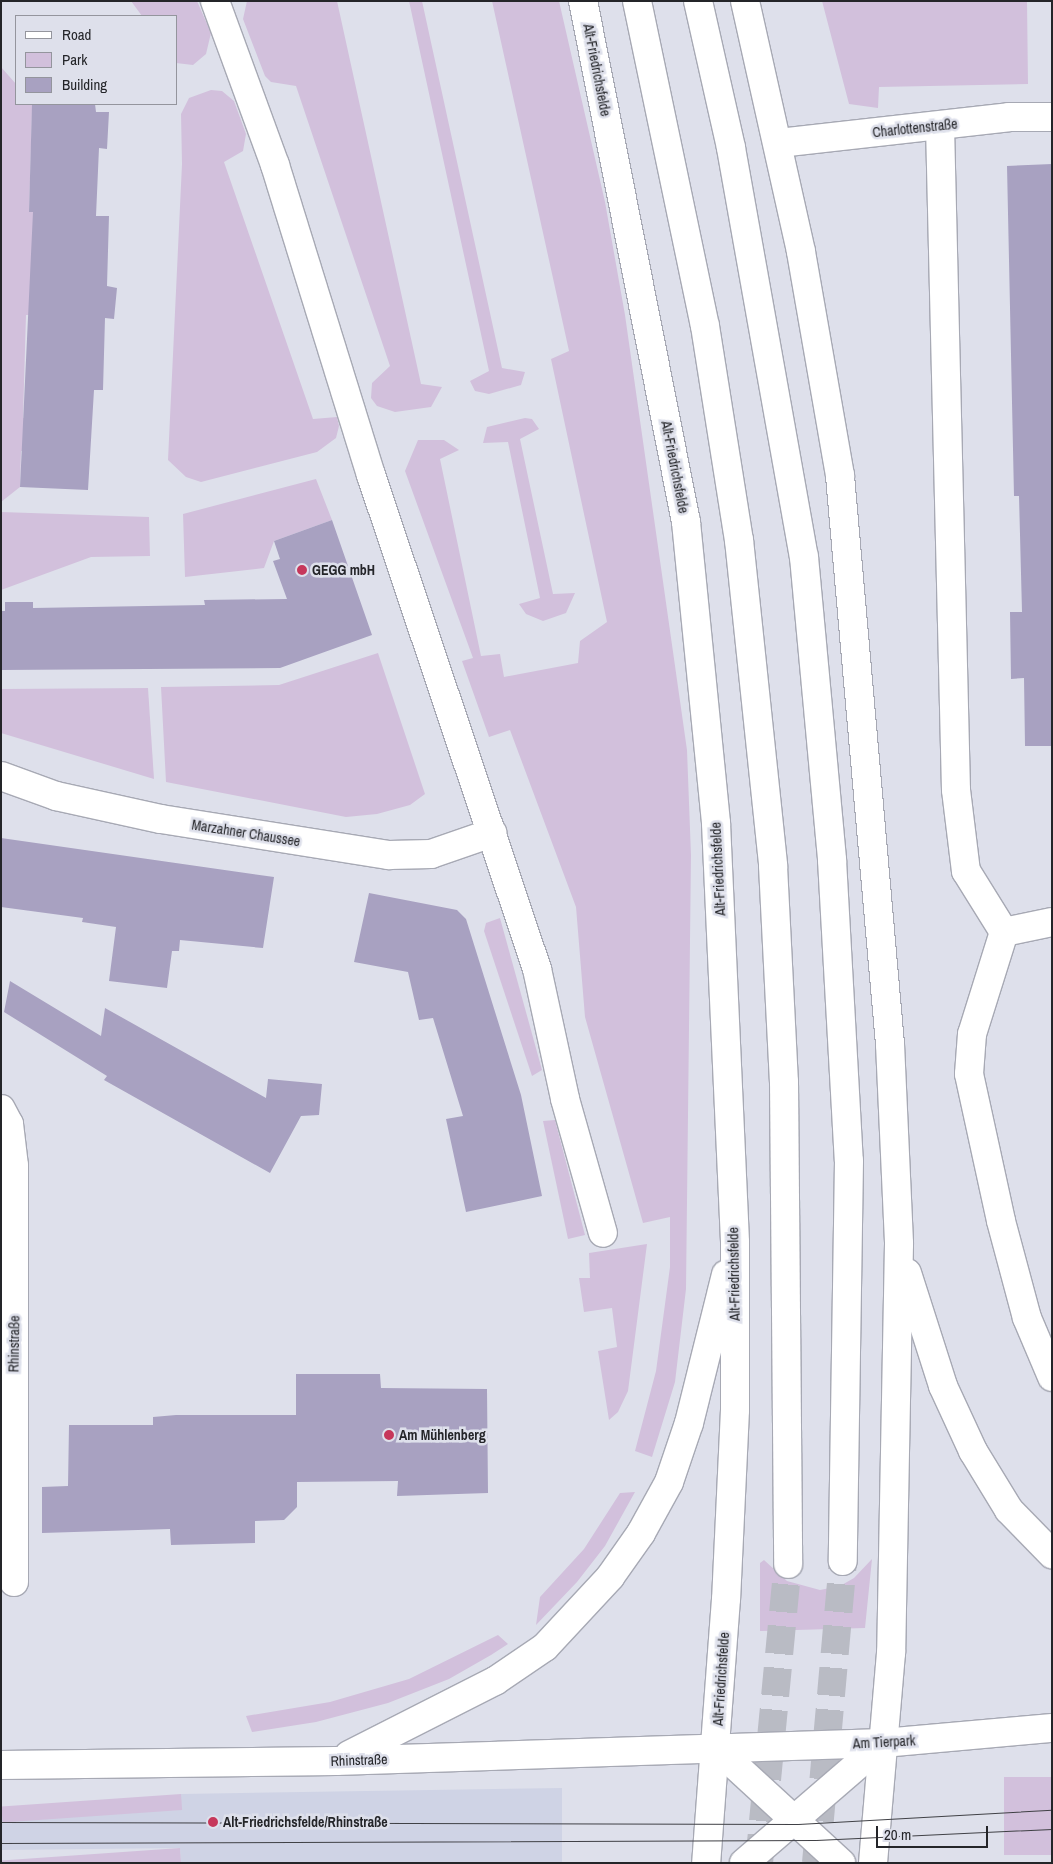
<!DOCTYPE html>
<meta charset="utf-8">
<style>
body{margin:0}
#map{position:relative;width:1053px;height:1864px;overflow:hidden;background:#dee0eb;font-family:"Archivo Narrow",sans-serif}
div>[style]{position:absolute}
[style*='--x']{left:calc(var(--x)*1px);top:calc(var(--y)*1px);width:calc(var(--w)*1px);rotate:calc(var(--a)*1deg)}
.built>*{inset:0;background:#cfd3e5}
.green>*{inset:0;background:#d2c0dc;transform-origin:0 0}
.building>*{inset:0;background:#a8a1c1}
.primary-tunnel>*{height:28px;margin-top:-14px;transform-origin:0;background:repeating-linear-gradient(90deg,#b9bbc4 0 28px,transparent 0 42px)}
.roads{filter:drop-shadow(1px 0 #a7a9b4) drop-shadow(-1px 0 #a7a9b4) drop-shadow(0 1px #a7a9b4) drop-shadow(0 -1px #a7a9b4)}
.minor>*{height:28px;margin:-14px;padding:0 14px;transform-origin:14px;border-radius:14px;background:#fff}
.secondary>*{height:28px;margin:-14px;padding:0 14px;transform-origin:14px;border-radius:14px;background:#fff}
.primary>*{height:28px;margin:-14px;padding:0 14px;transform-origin:14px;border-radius:14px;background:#fff}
.tram>*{height:1px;margin:-0.5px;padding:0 0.5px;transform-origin:0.5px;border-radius:0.5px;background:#404146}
.dots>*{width:14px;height:14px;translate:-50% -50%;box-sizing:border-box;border:2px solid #dee0eb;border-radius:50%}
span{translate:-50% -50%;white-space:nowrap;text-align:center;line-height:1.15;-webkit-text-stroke:5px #dee0eb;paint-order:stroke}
.street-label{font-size:14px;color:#242529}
.poi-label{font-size:14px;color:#242529;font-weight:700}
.left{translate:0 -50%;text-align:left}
.frame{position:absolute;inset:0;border:2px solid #242529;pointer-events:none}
.legend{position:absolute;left:15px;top:15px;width:162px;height:90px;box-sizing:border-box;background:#dee0eb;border:1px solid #94959d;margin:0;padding:6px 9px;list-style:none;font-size:15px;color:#242529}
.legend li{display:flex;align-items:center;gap:10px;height:25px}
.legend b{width:25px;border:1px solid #94959d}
.scale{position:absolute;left:876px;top:1826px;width:112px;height:22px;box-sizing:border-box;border:2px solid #242529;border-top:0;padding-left:6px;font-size:15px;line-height:18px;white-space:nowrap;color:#242529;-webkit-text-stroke:4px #dee0eb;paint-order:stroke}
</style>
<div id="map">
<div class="built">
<div style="clip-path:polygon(562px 1788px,562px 1863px,181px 1863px,180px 1848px,1px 1850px,1px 1812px,181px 1810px,181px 1794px)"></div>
</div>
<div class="green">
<div style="clip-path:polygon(131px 1px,197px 1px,211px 33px,206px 54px,193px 65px,176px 63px,176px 16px,142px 16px)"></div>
<div style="clip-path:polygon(247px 1px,337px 1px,421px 384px,442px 387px,431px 407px,395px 412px,377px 406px,371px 398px,372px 383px,390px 366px,296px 86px,271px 82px,265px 76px,243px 19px)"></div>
<div style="clip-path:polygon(409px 1px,422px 1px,502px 368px,525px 372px,521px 385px,489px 394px,475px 391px,470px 381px,489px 371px)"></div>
<div style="clip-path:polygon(492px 1px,559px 1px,605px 202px,625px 315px,687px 750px,691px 855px,686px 1289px,675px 1382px,652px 1457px,635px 1451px,656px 1371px,670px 1267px,670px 1217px,643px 1223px,585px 1017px,576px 907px,510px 730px,489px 737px,462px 661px,473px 658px,405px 471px,418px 440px,444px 440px,459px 450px,440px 459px,481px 656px,500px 654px,504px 677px,578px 663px,580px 641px,607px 622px,551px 359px,569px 351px)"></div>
<div style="clip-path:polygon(822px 1px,1027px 1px,1028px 84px,879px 87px,878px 108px,849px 104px)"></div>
<div style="clip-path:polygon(1px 67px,16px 84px,16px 104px,38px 104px,38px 110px,32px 110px,29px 212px,33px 212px,33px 315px,26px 315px,23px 418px,30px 419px,29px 451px,21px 451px,20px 487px,1px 502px)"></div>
<div style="clip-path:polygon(211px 90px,222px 91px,234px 101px,246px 134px,243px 151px,224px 162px,313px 419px,337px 417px,339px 426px,336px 438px,317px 452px,201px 482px,186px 477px,168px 460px,182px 164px,181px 114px,189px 98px)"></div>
<div style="clip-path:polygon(525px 418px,532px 419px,539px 429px,520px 439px,553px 594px,575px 593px,566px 613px,543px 621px,526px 614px,519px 604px,540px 598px,508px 442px,483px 443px,487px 427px)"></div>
<div style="clip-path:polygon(316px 479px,332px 520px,274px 541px,264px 568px,185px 577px,183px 514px)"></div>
<div style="clip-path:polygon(1px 512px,149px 517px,150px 556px,91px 557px,1px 590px)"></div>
<div style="clip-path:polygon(378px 653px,425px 794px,410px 805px,377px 814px,346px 817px,166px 782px,161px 687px,279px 685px)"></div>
<div style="clip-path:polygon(148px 688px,154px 779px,1px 733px,1px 689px)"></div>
<div style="clip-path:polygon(500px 918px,542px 1070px,532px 1076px,484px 931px,486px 923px)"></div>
<div style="clip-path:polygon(555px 1120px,585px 1235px,568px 1239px,543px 1121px)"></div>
<div style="clip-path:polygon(647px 1244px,628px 1391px,618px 1412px,609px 1420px,598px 1351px,617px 1347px,612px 1308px,584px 1312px,579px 1278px,590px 1278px,589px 1253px)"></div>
<div style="clip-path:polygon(635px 1492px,605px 1546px,577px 1582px,536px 1625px,540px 1597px,584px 1549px,620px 1493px)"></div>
<div style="clip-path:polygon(872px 1559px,865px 1628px,760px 1631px,760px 1563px,764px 1560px,787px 1581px,820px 1590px,840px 1586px,854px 1578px)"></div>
<div style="clip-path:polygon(498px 1635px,508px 1644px,491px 1655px,449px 1679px,388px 1703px,316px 1722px,252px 1732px,246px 1716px,330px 1702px,409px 1679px)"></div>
<div style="left:1052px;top:1777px;width:78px;height:48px;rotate:90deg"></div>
<div style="left:181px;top:1794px;width:16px;height:180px;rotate:86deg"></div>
<div style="left:180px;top:1848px;width:15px;height:179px;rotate:86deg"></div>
</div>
<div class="building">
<div style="clip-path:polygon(32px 104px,95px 104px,96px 112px,109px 112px,107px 149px,99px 148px,96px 216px,109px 216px,107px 286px,117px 288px,114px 319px,105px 318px,103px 390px,94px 390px,88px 490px,20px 487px,33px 212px,29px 212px)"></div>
<div style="clip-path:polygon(1052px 164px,1052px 746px,1025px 746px,1024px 678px,1011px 679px,1010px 612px,1022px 612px,1019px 496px,1014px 496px,1007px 166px)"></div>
<div style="clip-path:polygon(332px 520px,372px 635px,280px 668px,1px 670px,1px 611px,5px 611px,5px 602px,33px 602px,33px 608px,205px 605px,204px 600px,287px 599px,273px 561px,280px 559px,274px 541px)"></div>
<div style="clip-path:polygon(1px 838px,274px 877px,263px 948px,180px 940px,179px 951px,172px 951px,167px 988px,109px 981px,116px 927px,82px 922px,83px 918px,1px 907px)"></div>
<div style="clip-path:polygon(369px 893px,457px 910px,466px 919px,521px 1095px,542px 1196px,466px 1212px,446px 1119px,463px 1116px,433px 1018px,419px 1020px,408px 972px,354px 962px)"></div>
<div style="clip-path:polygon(10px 981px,101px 1036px,105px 1008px,266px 1098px,268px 1079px,322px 1084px,319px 1115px,301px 1116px,270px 1173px,104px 1080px,107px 1076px,4px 1012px)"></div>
<div style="clip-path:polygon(296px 1374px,380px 1374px,381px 1388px,487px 1389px,488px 1493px,397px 1496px,398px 1481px,297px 1482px,297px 1507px,284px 1520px,255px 1521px,255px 1543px,171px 1545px,170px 1529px,42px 1533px,42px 1487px,68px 1486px,69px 1425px,153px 1425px,153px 1417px,176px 1415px,296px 1415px)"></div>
</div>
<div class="primary-tunnel">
<div style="--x:759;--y:1863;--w:300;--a:-84.5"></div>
<div style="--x:816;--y:1863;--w:303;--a:-84.9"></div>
</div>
<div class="roads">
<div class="minor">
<div style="--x:215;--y:1;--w:175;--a:69.9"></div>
<div style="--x:275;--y:165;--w:325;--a:72.8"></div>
<div style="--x:371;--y:475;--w:521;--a:71.43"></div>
<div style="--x:537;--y:969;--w:133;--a:77.8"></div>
<div style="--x:565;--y:1099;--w:139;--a:74.2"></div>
<div style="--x:940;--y:126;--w:664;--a:88.62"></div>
<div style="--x:956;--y:790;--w:82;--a:83"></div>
<div style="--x:966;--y:871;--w:72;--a:58.1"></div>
<div style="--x:1004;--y:932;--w:107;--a:107.4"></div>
<div style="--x:972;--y:1034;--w:40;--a:94.3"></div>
<div style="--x:969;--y:1074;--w:150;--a:77.7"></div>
<div style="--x:1001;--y:1221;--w:100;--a:75"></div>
<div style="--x:1027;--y:1318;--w:64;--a:67"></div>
<div style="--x:779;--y:143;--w:231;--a:-6.4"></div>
<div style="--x:1009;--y:117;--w:43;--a:0"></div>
<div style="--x:1;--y:776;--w:59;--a:20"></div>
<div style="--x:56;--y:796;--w:107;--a:12.4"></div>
<div style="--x:161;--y:819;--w:231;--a:9"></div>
<div style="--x:389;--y:855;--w:42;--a:-1.4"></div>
<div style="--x:431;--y:854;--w:65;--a:-19"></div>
<div style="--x:1004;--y:932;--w:49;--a:-11.8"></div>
<div style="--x:1;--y:1109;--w:17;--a:62"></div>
<div style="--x:9;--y:1124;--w:42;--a:83.2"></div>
<div style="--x:14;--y:1166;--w:416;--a:90"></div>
</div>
<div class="secondary">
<div style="--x:583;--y:1;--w:531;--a:78.82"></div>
<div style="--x:686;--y:522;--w:302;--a:84.3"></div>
<div style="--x:716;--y:823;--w:420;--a:87.4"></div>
<div style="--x:735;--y:1243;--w:167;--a:90"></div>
<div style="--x:735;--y:1410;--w:189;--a:92.7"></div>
<div style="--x:726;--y:1599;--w:265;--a:94.3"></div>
<div style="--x:745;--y:1;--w:257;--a:77.4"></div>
<div style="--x:801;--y:252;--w:227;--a:80.1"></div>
<div style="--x:840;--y:476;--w:570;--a:84.97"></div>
<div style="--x:890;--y:1044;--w:200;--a:87.4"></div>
<div style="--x:899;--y:1244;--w:409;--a:91.1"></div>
<div style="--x:891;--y:1653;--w:211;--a:94.9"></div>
<div style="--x:907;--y:1273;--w:119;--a:72.3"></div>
<div style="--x:943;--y:1386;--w:72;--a:65.2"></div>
<div style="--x:973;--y:1451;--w:69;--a:58.6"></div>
<div style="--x:1009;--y:1510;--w:62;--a:45.7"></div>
<div style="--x:716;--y:1748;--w:170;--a:42.6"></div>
<div style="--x:349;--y:1755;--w:164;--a:-26.9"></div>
<div style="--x:495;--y:1681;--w:60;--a:-34.2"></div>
<div style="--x:545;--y:1647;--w:96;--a:-47.1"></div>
<div style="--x:610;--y:1577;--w:54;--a:-54.8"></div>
<div style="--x:641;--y:1533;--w:58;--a:-61.2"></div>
<div style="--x:669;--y:1482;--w:62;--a:-71.3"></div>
<div style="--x:689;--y:1423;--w:153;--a:-76"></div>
<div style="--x:1;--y:1765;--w:335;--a:-0.7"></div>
<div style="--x:336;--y:1761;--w:547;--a:-1.88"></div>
<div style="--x:883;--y:1743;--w:170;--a:-5.1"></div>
<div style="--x:744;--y:1863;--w:184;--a:-40.8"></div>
</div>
<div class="primary">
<div style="--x:637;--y:1;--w:332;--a:78.2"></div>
<div style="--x:705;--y:326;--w:217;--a:81"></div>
<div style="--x:739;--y:540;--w:328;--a:84"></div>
<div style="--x:773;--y:866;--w:216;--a:87.1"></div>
<div style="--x:784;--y:1082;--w:482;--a:89.5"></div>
<div style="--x:698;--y:1;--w:151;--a:77.3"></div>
<div style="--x:731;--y:148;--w:415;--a:79.9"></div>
<div style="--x:804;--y:557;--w:304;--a:84.7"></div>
<div style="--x:832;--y:860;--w:301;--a:86.8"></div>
<div style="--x:849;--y:1161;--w:400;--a:90.9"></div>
</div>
</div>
<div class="tram">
<div style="--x:1;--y:1822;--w:797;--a:0.14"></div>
<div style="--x:798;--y:1824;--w:254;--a:-3.2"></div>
<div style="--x:1;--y:1843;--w:815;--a:-0.21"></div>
<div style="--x:816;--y:1840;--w:236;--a:-2.7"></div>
</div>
<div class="dots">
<div style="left:302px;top:570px;background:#c6375b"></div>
<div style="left:389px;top:1435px;background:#c6375b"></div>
<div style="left:213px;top:1822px;background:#c6375b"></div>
</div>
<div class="street-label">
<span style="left:597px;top:70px;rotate:79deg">Alt-Friedrichsfelde</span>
<span style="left:915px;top:128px;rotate:-6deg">Charlottenstraße</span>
<span style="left:675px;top:467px;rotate:79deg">Alt-Friedrichsfelde</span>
<span style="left:246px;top:833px;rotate:9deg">Marzahner Chaussee</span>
<span style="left:718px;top:869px;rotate:-93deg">Alt-Friedrichsfelde</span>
<span style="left:734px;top:1274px;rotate:-91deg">Alt-Friedrichsfelde</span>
<span style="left:14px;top:1344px;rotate:-89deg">Rhinstraße</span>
<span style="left:721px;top:1679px;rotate:-86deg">Alt-Friedrichsfelde</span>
<span style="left:884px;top:1742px;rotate:-3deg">Am Tierpark</span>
<span style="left:359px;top:1760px;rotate:-2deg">Rhinstraße</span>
</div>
<div class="poi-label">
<span class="left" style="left:312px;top:570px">GEGG mbH</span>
<span class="left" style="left:399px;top:1435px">Am Mühlenberg</span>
<span class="left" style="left:223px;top:1822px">Alt-Friedrichsfelde/Rhinstraße</span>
</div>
<div class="frame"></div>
<ul class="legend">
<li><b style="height:6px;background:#fff"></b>Road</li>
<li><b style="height:14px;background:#d2c0dc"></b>Park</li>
<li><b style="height:14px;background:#a8a1c1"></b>Building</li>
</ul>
<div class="scale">20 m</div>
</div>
